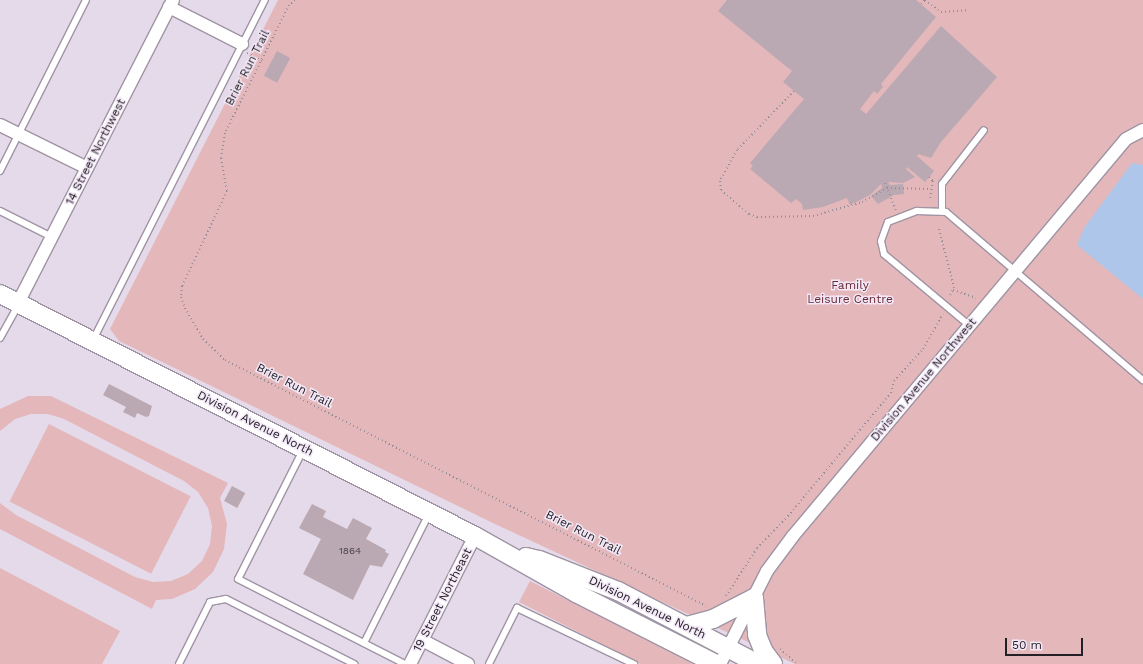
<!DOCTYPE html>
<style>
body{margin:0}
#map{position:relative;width:1143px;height:664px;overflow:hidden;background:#e5daea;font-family:"Work Sans",sans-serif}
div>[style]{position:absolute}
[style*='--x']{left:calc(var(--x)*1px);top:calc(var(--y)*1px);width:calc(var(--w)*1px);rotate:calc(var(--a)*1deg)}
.green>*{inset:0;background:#e4b7bb;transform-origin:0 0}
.water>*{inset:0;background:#aec6ea}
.building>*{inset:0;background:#baa9b2;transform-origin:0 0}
.path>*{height:2px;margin-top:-1px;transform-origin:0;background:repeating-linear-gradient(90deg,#948d98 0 1px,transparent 0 4px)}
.roads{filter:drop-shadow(1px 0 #9f94a3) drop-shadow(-1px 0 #9f94a3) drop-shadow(0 1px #9f94a3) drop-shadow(0 -1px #9f94a3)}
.service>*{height:6px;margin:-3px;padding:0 3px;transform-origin:3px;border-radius:3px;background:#fff}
.minor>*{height:12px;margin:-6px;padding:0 6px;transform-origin:6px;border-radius:6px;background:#fff}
.secondary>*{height:18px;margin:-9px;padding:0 9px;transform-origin:9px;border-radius:9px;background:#fff}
span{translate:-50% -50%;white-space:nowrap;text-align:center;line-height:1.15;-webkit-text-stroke:3px #f3e8f7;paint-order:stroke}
.number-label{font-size:10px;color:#4a4349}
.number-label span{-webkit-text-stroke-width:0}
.street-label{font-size:12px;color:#242126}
.park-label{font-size:12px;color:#672a34}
.scale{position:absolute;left:1005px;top:638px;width:78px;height:18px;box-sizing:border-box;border:2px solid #242126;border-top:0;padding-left:5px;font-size:12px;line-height:14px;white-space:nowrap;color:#242126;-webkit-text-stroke:3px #f3e8f7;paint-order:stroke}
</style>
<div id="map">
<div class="green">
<div style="clip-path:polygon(278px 0,1143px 0,1143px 664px,795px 664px,495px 524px,119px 341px,110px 329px)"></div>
<div style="clip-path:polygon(28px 396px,51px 396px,228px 483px,220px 498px,227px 524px,224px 549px,213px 572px,195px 589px,172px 599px,156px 600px,152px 609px,0 529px,0 503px,16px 515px,135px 577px,153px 582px,171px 581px,188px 574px,202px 561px,210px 544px,212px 526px,208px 508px,198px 492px,184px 481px,64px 419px,48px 414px,31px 414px,15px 419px,0 431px,0 409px)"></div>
<div style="left:49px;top:424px;width:159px;height:87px;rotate:27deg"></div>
<div style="clip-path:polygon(0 568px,120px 631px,102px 664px,0 664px)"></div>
<div style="clip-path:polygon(530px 581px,688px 661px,692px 664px,641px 664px,519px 602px)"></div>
</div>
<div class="water">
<div style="clip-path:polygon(1132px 163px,1143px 165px,1143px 299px,1077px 245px,1084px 228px)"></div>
</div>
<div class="building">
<div style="clip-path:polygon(727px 0,916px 0,936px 17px,881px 84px,883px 87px,877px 94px,874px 91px,860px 109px,866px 114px,941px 26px,997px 77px,941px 142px,931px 158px,918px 154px,917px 156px,934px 171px,925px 182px,907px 167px,906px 169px,915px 177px,903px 183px,888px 182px,890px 185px,903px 184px,904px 194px,894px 195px,878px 204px,871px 196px,882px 188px,881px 184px,870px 195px,850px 205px,847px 198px,823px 207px,803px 210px,802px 204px,796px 199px,791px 203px,750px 169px,753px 166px,750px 163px,804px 99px,783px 82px,792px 71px,718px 11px)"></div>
<div style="left:277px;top:51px;width:15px;height:28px;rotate:28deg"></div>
<div style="clip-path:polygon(109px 384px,152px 406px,149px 416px,146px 417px,137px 413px,135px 418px,123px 412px,126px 407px,103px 395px)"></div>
<div style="left:232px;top:486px;width:15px;height:17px;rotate:28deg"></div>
<div style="clip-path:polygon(312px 504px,326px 511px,323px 517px,347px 529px,353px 518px,372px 528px,366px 539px,386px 550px,385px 552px,389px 554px,382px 567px,370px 565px,353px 600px,303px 574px,321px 539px,299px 528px)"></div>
</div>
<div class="path">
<div style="--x:295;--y:0;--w:8;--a:140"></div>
<div style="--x:289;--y:5;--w:143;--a:116.6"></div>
<div style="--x:225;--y:133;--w:25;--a:99"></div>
<div style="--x:221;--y:158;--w:34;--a:80"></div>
<div style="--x:227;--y:191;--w:105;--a:115.3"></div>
<div style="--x:182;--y:286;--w:11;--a:95"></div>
<div style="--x:181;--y:297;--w:12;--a:70"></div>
<div style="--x:185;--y:308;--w:36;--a:60"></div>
<div style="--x:203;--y:339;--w:30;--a:44"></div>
<div style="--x:225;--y:360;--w:540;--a:27.09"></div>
<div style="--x:925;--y:0;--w:20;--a:37"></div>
<div style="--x:941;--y:12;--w:26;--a:-4"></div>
<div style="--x:921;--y:4;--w:6;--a:-45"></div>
<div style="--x:247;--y:53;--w:17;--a:28"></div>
<div style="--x:794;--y:91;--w:82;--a:134"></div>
<div style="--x:737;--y:150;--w:35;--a:119"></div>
<div style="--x:720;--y:181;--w:9;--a:84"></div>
<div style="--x:721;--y:190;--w:37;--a:41"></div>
<div style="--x:749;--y:214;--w:9;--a:21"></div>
<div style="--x:757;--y:217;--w:56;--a:-1"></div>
<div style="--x:813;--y:216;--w:51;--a:-15.9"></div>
<div style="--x:862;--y:202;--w:29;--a:-29"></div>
<div style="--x:887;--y:188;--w:44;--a:1.3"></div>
<div style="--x:929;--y:177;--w:6;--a:45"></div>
<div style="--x:933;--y:181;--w:17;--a:100"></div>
<div style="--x:885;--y:183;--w:29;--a:68"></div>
<div style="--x:939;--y:229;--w:60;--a:75.5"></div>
<div style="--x:954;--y:287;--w:12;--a:114"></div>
<div style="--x:953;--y:290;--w:24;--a:19"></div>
<div style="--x:726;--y:596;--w:57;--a:-57.1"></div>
<div style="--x:757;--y:548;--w:45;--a:-45.9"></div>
<div style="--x:788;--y:516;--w:160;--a:-50.1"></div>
<div style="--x:891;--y:393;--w:12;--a:-76"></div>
<div style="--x:894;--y:381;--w:43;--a:-47.8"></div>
<div style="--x:923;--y:349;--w:40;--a:-60.3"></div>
<div style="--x:780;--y:649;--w:23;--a:41"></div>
</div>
<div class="roads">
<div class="service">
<div style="--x:0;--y:171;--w:191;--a:-63.3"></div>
<div style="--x:942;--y:209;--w:25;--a:-90"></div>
<div style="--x:942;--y:184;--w:68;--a:-52.1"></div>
<div style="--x:0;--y:211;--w:58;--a:26.6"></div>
<div style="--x:970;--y:326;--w:112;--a:-140.1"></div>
<div style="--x:884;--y:254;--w:13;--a:-103"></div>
<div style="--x:881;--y:241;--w:20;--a:-70"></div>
<div style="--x:888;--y:222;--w:31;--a:-21"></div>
<div style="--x:917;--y:211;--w:29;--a:2"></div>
<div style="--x:946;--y:212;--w:259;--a:40.5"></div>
<div style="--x:0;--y:338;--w:38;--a:-61"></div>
<div style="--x:93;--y:340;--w:381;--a:-63.2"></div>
<div style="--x:303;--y:450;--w:144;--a:116.7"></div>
<div style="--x:238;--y:579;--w:187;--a:27"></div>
<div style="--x:364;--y:643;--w:144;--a:-63.3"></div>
<div style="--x:179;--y:664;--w:69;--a:-63.4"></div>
<div style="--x:210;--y:602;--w:16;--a:-11"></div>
<div style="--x:226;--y:599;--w:144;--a:26.9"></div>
<div style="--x:489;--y:664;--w:63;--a:-63.4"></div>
<div style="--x:517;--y:608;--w:130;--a:25.6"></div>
</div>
<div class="minor">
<div style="--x:169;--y:7;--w:82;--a:26.9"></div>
<div style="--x:0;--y:125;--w:97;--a:26.3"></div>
<div style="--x:18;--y:303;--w:340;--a:-62.9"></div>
<div style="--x:422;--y:640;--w:52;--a:27.6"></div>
<div style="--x:410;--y:664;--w:144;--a:-63.1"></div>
<div style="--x:720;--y:664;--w:104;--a:-63.2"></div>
<div style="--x:767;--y:571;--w:44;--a:-53.4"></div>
<div style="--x:793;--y:536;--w:518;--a:-50.01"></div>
<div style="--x:1126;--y:139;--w:19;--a:-28"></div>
</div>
<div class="secondary">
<div style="--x:0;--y:294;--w:533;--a:27"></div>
<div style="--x:475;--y:536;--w:116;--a:29.4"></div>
<div style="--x:576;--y:593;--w:157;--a:26.9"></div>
<div style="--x:526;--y:557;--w:13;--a:13"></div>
<div style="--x:539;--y:560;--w:85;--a:21.4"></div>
<div style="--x:618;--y:591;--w:158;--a:27.5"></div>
<div style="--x:687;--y:626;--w:27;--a:-15"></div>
<div style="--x:713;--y:619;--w:46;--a:-27.1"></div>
<div style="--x:754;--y:598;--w:37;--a:85"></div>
<div style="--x:757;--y:635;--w:18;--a:68"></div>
<div style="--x:764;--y:652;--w:15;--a:53"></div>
</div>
</div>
<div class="number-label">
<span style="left:350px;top:551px">1864</span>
</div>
<div class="street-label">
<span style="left:248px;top:68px;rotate:-63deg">Brier Run Trail</span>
<span style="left:96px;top:152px;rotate:-63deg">14 Street Northwest</span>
<span style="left:924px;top:380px;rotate:-50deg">Division Avenue Northwest</span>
<span style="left:294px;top:386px;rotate:27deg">Brier Run Trail</span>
<span style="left:255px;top:424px;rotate:27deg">Division Avenue North</span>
<span style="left:583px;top:533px;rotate:27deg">Brier Run Trail</span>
<span style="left:443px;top:600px;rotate:-63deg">19 Street Northeast</span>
<span style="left:647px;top:608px;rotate:26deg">Division Avenue North</span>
</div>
<div class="park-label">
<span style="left:850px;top:293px">Family<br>Leisure Centre</span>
</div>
<div class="scale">50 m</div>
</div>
